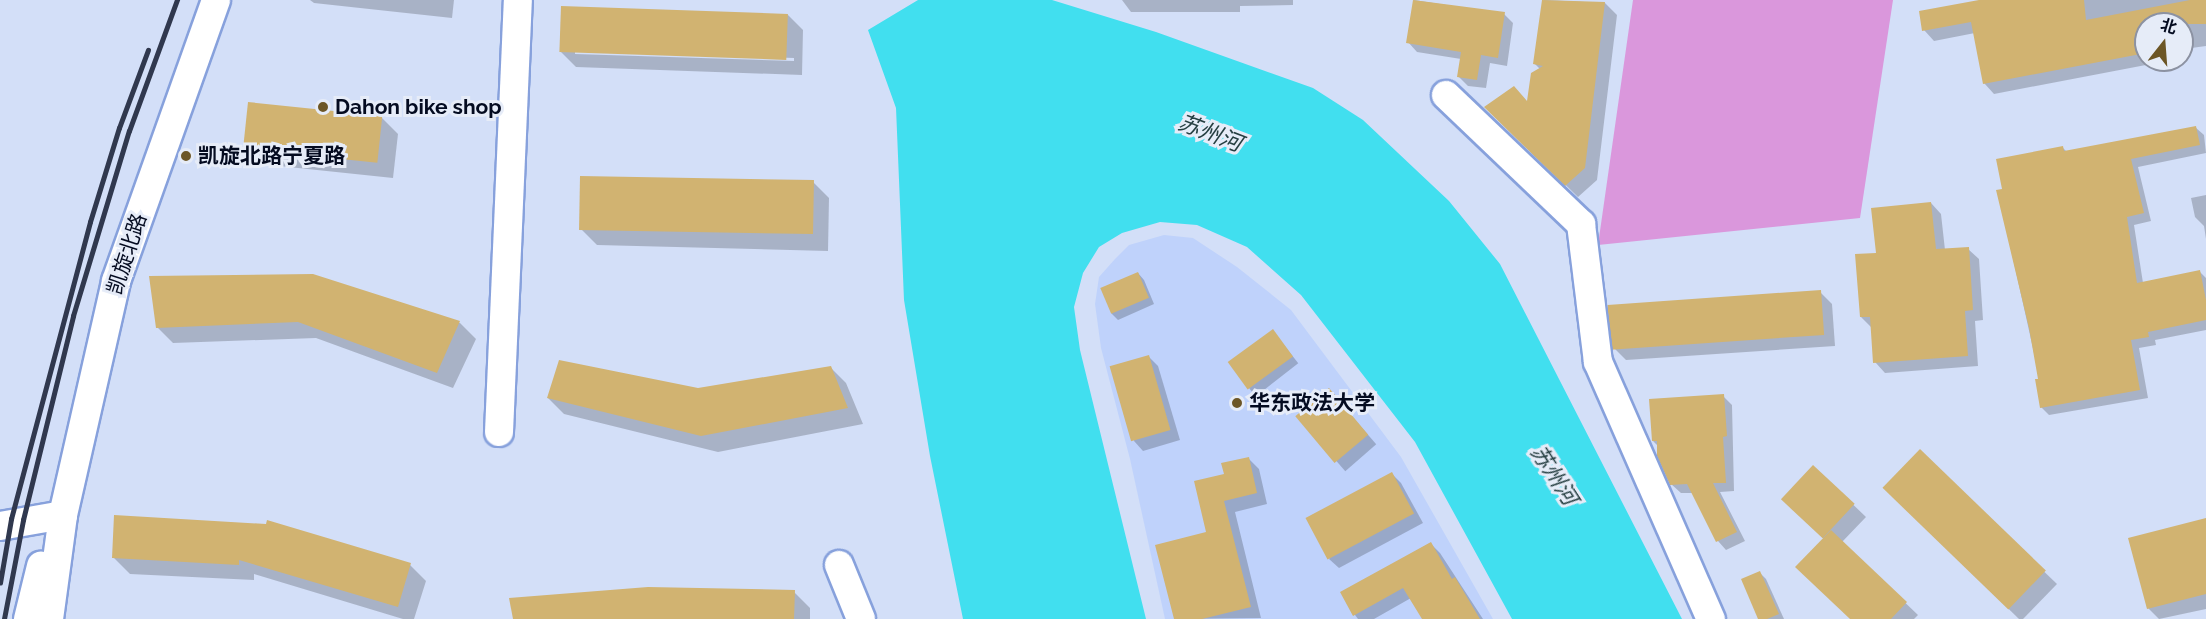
<!DOCTYPE html>
<meta charset="utf-8">
<style>
body{margin:0}
#map{position:relative;width:2206px;height:619px;overflow:hidden;background:#d3dff8;font-family:Raleway,"Noto Sans SC",sans-serif}
div>[style]{position:absolute}
[style*='--x']{left:calc(var(--x)*1px);top:calc(var(--y)*1px);width:calc(var(--w)*1px);rotate:calc(var(--a)*1deg)}
.built>*{inset:0;background:#bfd2fb}
.green>*{inset:0;background:#da97dc}
.water>*{inset:0;background:#41dfef}
.shadow>*{inset:0;background:#0003;transform-origin:0 0}
.building>*{inset:0;background:#d1b371;transform-origin:0 0}
.roads{filter:drop-shadow(2px 0 #87a1dc) drop-shadow(-2px 0 #87a1dc) drop-shadow(0 2px #87a1dc) drop-shadow(0 -2px #87a1dc)}
.minor>*{height:28px;margin:-14px;padding:0 14px;transform-origin:14px;border-radius:14px;background:#fff}
.rail>*{height:4.5px;margin:-2.25px;padding:0 2.25px;transform-origin:2.25px;border-radius:2.25px;background:#30384e}
.dots>*{width:16px;height:16px;translate:-50% -50%;box-sizing:border-box;border:3px solid #e6ecf8;border-radius:50%}
span{translate:-50% -50%;white-space:nowrap;text-align:center;line-height:1.15;-webkit-text-stroke:6px #e6ecf8;paint-order:stroke}
.poi-label{font-size:21px;color:#040b20;font-weight:700}
.left{translate:0 -50%;text-align:left}
.street-label{font-size:21px;color:#040b20}
.water-label{font-size:22px;color:#263f42;font-style:italic}
.north{position:absolute;left:2134px;top:12px;width:60px;height:60px;box-sizing:border-box;background:#e6ecf8;border:2px solid #8c92a2;border-radius:50%;rotate:17deg;font-size:16px;font-weight:700;line-height:24px;text-align:center;color:#040b20}
.north::after{content:'';display:block;margin:auto;width:21px;height:27px;background:#6c5626;clip-path:polygon(50% 0,100% 100%,50% 72%,0 100%)}
</style>
<div id="map">
<div class="built">
<div style="clip-path:polygon(1164px 235px,1193px 238px,1237px 267px,1291px 310px,1401px 457px,1493px 619px,1165px 619px,1130px 459px,1101px 348px,1095px 304px,1099px 277px,1115px 259px,1129px 245px)"></div>
</div>
<div class="green">
<div style="clip-path:polygon(1633px 0,1893px 0,1860px 218px,1598px 245px)"></div>
</div>
<div class="water">
<div style="clip-path:polygon(918px 0,1052px 0,1156px 32px,1313px 88px,1363px 120px,1449px 201px,1500px 264px,1682px 619px,1512px 619px,1415px 442px,1301px 295px,1247px 247px,1197px 225px,1160px 222px,1122px 233px,1099px 247px,1083px 273px,1074px 307px,1080px 350px,1146px 619px,963px 619px,930px 456px,904px 300px,896px 108px,868px 30px)"></div>
</div>
<div class="shadow">
<div style="clip-path:polygon(310px 0,454px 0,452px 18px,314px 3px)"></div>
<div style="clip-path:polygon(1122px 0,1293px 0,1293px 5px,1240px 6px,1240px 12px,1131px 12px)"></div>
<div style="clip-path:polygon(1414px 0,1504px 14px,1513px 23px,1507px 66px,1490px 63px,1486px 88px,1468px 86px,1458px 76px,1461px 59px,1417px 52px,1408px 42px)"></div>
<div style="clip-path:polygon(1544px 0,1605px 3px,1617px 15px,1597px 180px,1578px 197px,1486px 107px,1529px 103px,1540px 69px,1534px 63px)"></div>
<div style="clip-path:polygon(1983px 0,2206px 0,2206px 46px,2184px 49px,2185px 57px,2182px 58px,2182px 24px,2146px 24px,2146px 60px,2172px 60px,1994px 94px,1984px 83px,1975px 33px,1934px 41px,1924px 30px)"></div>
<div style="clip-path:polygon(evenodd,787px 14px,803px 30px,802px 75px,576px 67px,560px 51px,787px 14px,575px 51px,794px 58px,794px 61px,575px 54px,575px 51px)"></div>
<div style="clip-path:polygon(382px 118px,398px 134px,393px 178px,260px 164px,244px 148px)"></div>
<div style="clip-path:polygon(2195px 127px,2204px 135px,2206px 153px,2138px 167px,2151px 221px,2134px 225px,2143px 283px,2200px 272px,2206px 278px,2206px 330px,2155px 340px,2156px 345px,2139px 348px,2148px 398px,2049px 415px,2041px 407px,2040px 380px,1998px 191px,2004px 190px,2063px 148px,2067px 152px)"></div>
<div style="clip-path:polygon(813px 182px,829px 198px,828px 251px,597px 245px,581px 229px)"></div>
<div style="clip-path:polygon(2206px 195px,2206px 239px,2204px 226px,2195px 217px,2191px 198px)"></div>
<div style="clip-path:polygon(1931px 203px,1941px 214px,1945px 250px,1968px 249px,1979px 259px,1983px 320px,1975px 321px,1978px 366px,1885px 373px,1875px 362px,1872px 328px,1861px 317px,1878px 254px)"></div>
<div style="clip-path:polygon(1138px 273px,1144px 280px,1154px 304px,1118px 320px,1112px 314px,1102px 289px)"></div>
<div style="clip-path:polygon(312px 275px,460px 323px,476px 339px,453px 388px,316px 338px,173px 343px,157px 327px)"></div>
<div style="clip-path:polygon(1820px 292px,1832px 304px,1835px 346px,1626px 360px,1614px 348px)"></div>
<div style="left:1273px;top:331px;width:41px;height:54px;rotate:52deg"></div>
<div style="clip-path:polygon(1149px 357px,1158px 366px,1180px 440px,1143px 451px,1134px 441px)"></div>
<div style="clip-path:polygon(830px 367px,846px 383px,863px 424px,718px 452px,564px 414px,548px 398px,698px 390px)"></div>
<div style="left:1329px;top:390px;width:72px;height:41px;rotate:49deg"></div>
<div style="clip-path:polygon(1723px 396px,1732px 405px,1734px 491px,1720px 492px,1745px 541px,1726px 550px,1718px 541px,1693px 493px,1681px 493px,1671px 484px,1658px 446px,1653px 441px)"></div>
<div style="clip-path:polygon(1920px 452px,2057px 584px,2023px 619px,2019px 619px,1884px 488px)"></div>
<div style="clip-path:polygon(1248px 458px,1259px 469px,1267px 504px,1235px 512px,1261px 618px,1175px 619px,1208px 534px,1226px 475px)"></div>
<div style="clip-path:polygon(1814px 467px,1866px 517px,1842px 542px,1918px 615px,1914px 619px,1851px 619px,1824px 539px,1795px 511px)"></div>
<div style="clip-path:polygon(1392px 474px,1401px 483px,1423px 523px,1339px 568px,1329px 559px)"></div>
<div style="clip-path:polygon(116px 517px,410px 565px,426px 581px,414px 619px,403px 619px,254px 574px,254px 580px,130px 574px,114px 558px)"></div>
<div style="clip-path:polygon(2206px 519px,2206px 609px,2159px 619px,2148px 608px)"></div>
<div style="clip-path:polygon(1430px 543px,1440px 553px,1483px 619px,1424px 619px,1411px 598px,1374px 619px,1358px 619px,1355px 615px,1342px 593px)"></div>
<div style="clip-path:polygon(1759px 572px,1766px 579px,1784px 619px,1760px 619px)"></div>
<div style="clip-path:polygon(794px 592px,810px 608px,810px 619px,515px 619px)"></div>
</div>
<div class="building">
<div style="clip-path:polygon(1413px 0,1505px 12px,1498px 58px,1481px 55px,1477px 80px,1457px 77px,1461px 52px,1406px 43px)"></div>
<div style="clip-path:polygon(1542px 0,1605px 2px,1585px 168px,1565px 186px,1484px 107px,1514px 86px,1527px 101px,1531px 73px,1543px 66px,1533px 64px)"></div>
<div style="clip-path:polygon(1979px 0,2084px 0,2086px 20px,2190px 0,2206px 0,2206px 24px,2146px 24px,2146px 53px,1983px 84px,1971px 22px,1922px 31px,1919px 11px)"></div>
<div style="left:561px;top:6px;width:227px;height:46px;rotate:2deg"></div>
<div style="left:248px;top:102px;width:135px;height:47px;rotate:6deg"></div>
<div style="clip-path:polygon(2196px 126px,2200px 145px,2131px 159px,2144px 213px,2127px 217px,2137px 283px,2200px 270px,2206px 300px,2206px 320px,2148px 332px,2149px 337px,2131px 340px,2140px 390px,2040px 408px,2035px 379px,2038px 379px,2029px 328px,1996px 190px,2002px 189px,1996px 159px,2063px 146px,2064px 151px)"></div>
<div style="left:580px;top:176px;width:234px;height:54px;rotate:1deg"></div>
<div style="clip-path:polygon(1931px 202px,1936px 249px,1969px 247px,1973px 310px,1965px 311px,1968px 356px,1873px 363px,1870px 317px,1860px 317px,1855px 254px,1876px 253px,1871px 208px)"></div>
<div style="left:1138px;top:272px;width:28px;height:41px;rotate:67deg"></div>
<div style="clip-path:polygon(313px 274px,460px 321px,437px 373px,298px 322px,156px 328px,149px 276px)"></div>
<div style="left:1821px;top:290px;width:45px;height:214px;rotate:86deg"></div>
<div style="left:1273px;top:329px;width:34px;height:56px;rotate:54deg"></div>
<div style="left:1149px;top:355px;width:78px;height:41px;rotate:74deg"></div>
<div style="clip-path:polygon(559px 360px,698px 388px,831px 366px,848px 408px,701px 436px,547px 398px)"></div>
<div style="left:1329px;top:388px;width:61px;height:44px;rotate:50deg"></div>
<div style="clip-path:polygon(1724px 394px,1727px 436px,1723px 437px,1726px 483px,1713px 483px,1737px 532px,1716px 542px,1687px 484px,1670px 485px,1657px 456px,1657px 441px,1652px 441px,1649px 399px)"></div>
<div style="left:1920px;top:449px;width:175px;height:54px;rotate:44deg"></div>
<div style="clip-path:polygon(1249px 457px,1257px 493px,1224px 501px,1251px 607px,1202px 619px,1174px 619px,1155px 545px,1206px 532px,1194px 481px,1224px 474px,1221px 463px)"></div>
<div style="left:1813px;top:465px;width:57px;height:47px;rotate:43deg"></div>
<div style="left:1392px;top:472px;width:47px;height:98px;rotate:62deg"></div>
<div style="clip-path:polygon(114px 515px,266px 524px,267px 520px,411px 563px,398px 607px,239px 560px,239px 565px,112px 558px)"></div>
<div style="clip-path:polygon(2206px 518px,2206px 594px,2147px 609px,2128px 538px)"></div>
<div style="clip-path:polygon(1831px 530px,1907px 602px,1891px 619px,1850px 619px,1795px 567px)"></div>
<div style="clip-path:polygon(1431px 542px,1452px 579px,1455px 577px,1480px 619px,1422px 619px,1403px 588px,1353px 616px,1340px 592px)"></div>
<div style="clip-path:polygon(1760px 571px,1779px 614px,1767px 619px,1758px 619px,1741px 579px)"></div>
<div style="clip-path:polygon(648px 587px,795px 590px,794px 619px,513px 619px,509px 598px)"></div>
</div>
<div class="roads">
<div class="minor">
<div style="--x:1446;--y:95;--w:187;--a:43.7"></div>
<div style="--x:1581;--y:224;--w:139;--a:83"></div>
<div style="--x:1598;--y:362;--w:281;--a:66.3"></div>
<div style="--x:499;--y:432;--w:432;--a:-87.5"></div>
<div style="--x:0;--y:526;--w:64;--a:-9.9"></div>
<div style="--x:839;--y:565;--w:58;--a:67.8"></div>
<div style="--x:28;--y:619;--w:55;--a:-76.2"></div>
<div style="--x:49;--y:619;--w:105;--a:-82.3"></div>
<div style="--x:63;--y:515;--w:240;--a:-77.2"></div>
<div style="--x:116;--y:281;--w:298;--a:-70.4"></div>
</div>
</div>
<div class="rail">
<div style="--x:0;--y:583;--w:65;--a:-80.2"></div>
<div style="--x:11;--y:519;--w:307;--a:-75.1"></div>
<div style="--x:90;--y:222;--w:98;--a:-72.9"></div>
<div style="--x:119;--y:128;--w:83;--a:-69.6"></div>
<div style="--x:4;--y:619;--w:101;--a:-79.1"></div>
<div style="--x:23;--y:520;--w:210;--a:-76.2"></div>
<div style="--x:73;--y:316;--w:193;--a:-73.2"></div>
<div style="--x:129;--y:131;--w:140;--a:-69.9"></div>
</div>
<div class="dots">
<div style="left:323px;top:107px;background:#6c5626"></div>
<div style="left:186px;top:156px;background:#6c5626"></div>
<div style="left:1237px;top:403px;background:#6c5626"></div>
</div>
<div class="poi-label">
<span class="left" style="left:335px;top:107px">Dahon bike shop</span>
<span class="left" style="left:198px;top:156px">凯旋北路宁夏路</span>
<span class="left" style="left:1249px;top:403px">华东政法大学</span>
</div>
<div class="street-label">
<span style="left:127px;top:254px;rotate:-72deg">凯旋北路</span>
</div>
<div class="water-label">
<span style="left:1210px;top:133px;rotate:21deg">苏州河</span>
<span style="left:1554px;top:475px;rotate:57deg">苏州河</span>
</div>
<div class="north">北</div>
</div>
